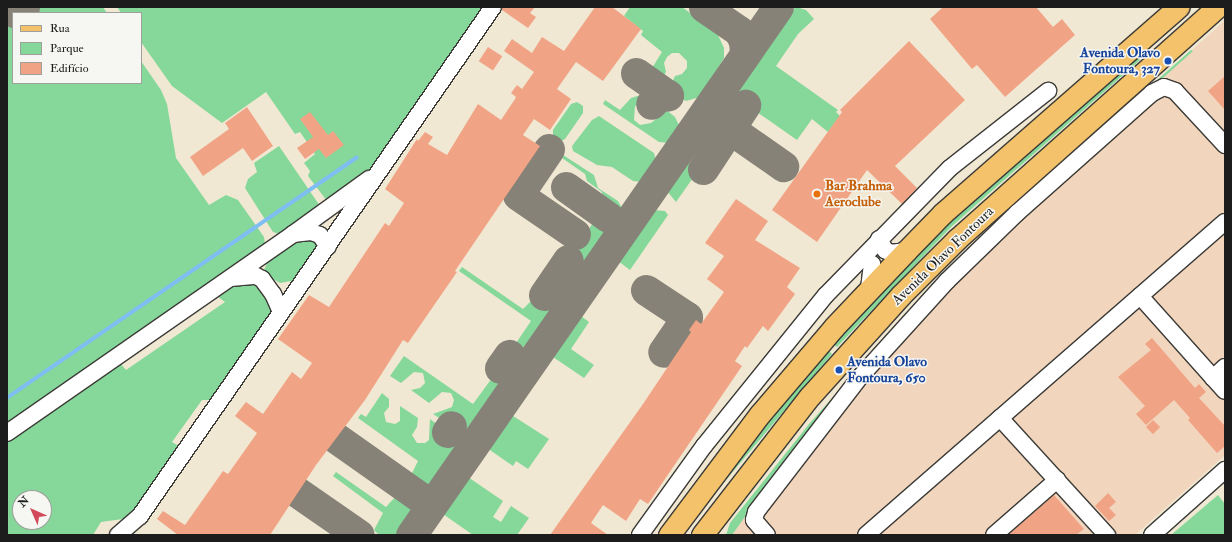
<!DOCTYPE html>
<meta charset="utf-8">
<style>
body{margin:0}
#map{position:relative;width:1232px;height:542px;overflow:hidden;background:#f1e8d3;font-family:"IM FELL Double Pica",serif}
div>[style]{position:absolute}
[style*='--x']{left:calc(var(--x)*1px);top:calc(var(--y)*1px);width:calc(var(--w)*1px);rotate:calc(var(--a)*1deg)}
.built>*{inset:0;background:#f1d5bd}
.green>*{inset:0;background:#85d89a}
.stream>*{height:3.5px;margin:-1.75px;padding:0 1.75px;transform-origin:1.75px;border-radius:1.75px;background:#7ebef2}
.taxiway>*{height:31px;margin:-15.5px;padding:0 15.5px;transform-origin:15.5px;border-radius:15.5px;background:#868278}
.building>*{inset:0;background:#f1a485;transform-origin:0 0}
.roads{filter:drop-shadow(1px 0 #3c3b37) drop-shadow(-1px 0 #3c3b37) drop-shadow(0 1px #3c3b37) drop-shadow(0 -1px #3c3b37)}
.minor>*{height:16px;margin:-8px;padding:0 8px;transform-origin:8px;border-radius:8px;background:#fff}
.major>*{height:21px;margin:-10.5px;padding:0 10.5px;transform-origin:10.5px;border-radius:10.5px;background:#f3c26a}
.dots>*{width:11px;height:11px;translate:-50% -50%;box-sizing:border-box;border:2px solid #f6f6f2;border-radius:50%}
span{translate:-50% -50%;white-space:nowrap;text-align:center;line-height:1.15;-webkit-text-stroke:3px #f6f6f2;paint-order:stroke}
.transit-label{font-size:14px;color:#164399;font-weight:700}
.right{translate:-100% -50%;text-align:right}
.left{translate:0 -50%;text-align:left}
.food-label{font-size:14px;color:#c56008;font-weight:700}
.street-label{font-size:14px;color:#1c1c1c}
.frame{position:absolute;inset:0;border:8px solid #1c1c1c;pointer-events:none}
.legend{position:absolute;left:12px;top:12px;width:130px;height:72px;box-sizing:border-box;background:#f6f6f2;border:1px solid #9f9f9c;margin:0;padding:5px 7px;list-style:none;font-size:12px;color:#1c1c1c}
.legend li{display:flex;align-items:center;gap:8px;height:20px}
.legend b{width:20px;border:1px solid #9f9f9c}
.north{position:absolute;left:12px;top:490px;width:40px;height:40px;box-sizing:border-box;background:#f6f6f2;border:1px solid #9f9f9c;border-radius:50%;rotate:315deg;font-size:11px;font-weight:700;line-height:16px;text-align:center;color:#1c1c1c}
.north::after{content:'';display:block;margin:auto;width:14px;height:18px;background:#d1495b;clip-path:polygon(50% 0,100% 100%,50% 72%,0 100%)}
</style>
<div id="map">
<div class="built">
<div style="clip-path:polygon(1225px 20px,1225px 455px,1135px 535px,732px 535px,783px 463px,856px 372px,1085px 148px)"></div>
</div>
<div class="green">
<div style="clip-path:polygon(35px 7px,103px 7px,107px 13px,26px 13px)"></div>
<div style="clip-path:polygon(117px 7px,488px 7px,376px 164px,364px 176px,327px 201px,308px 176px,310px 171px,304px 163px,315px 154px,300px 132px,295px 134px,266px 92px,222px 123px,172px 86px,141px 42px,141px 13px,121px 13px)"></div>
<div style="clip-path:polygon(630px 7px,682px 7px,717px 33px,724px 48px,724px 58px,700px 97px,686px 101px,669px 90px,675px 76px,682px 74px,687px 68px,687px 61px,679px 53px,672px 53px,667px 57px,664px 63px,666px 72px,660px 82px,655px 81px,652px 68px,662px 52px,641px 35px,643px 31px,624px 16px)"></div>
<div style="clip-path:polygon(796px 7px,806px 10px,814px 19px,798px 34px,776px 66px,838px 110px,836px 112px,840px 116px,828px 132px,812px 119px,797px 140px,731px 94px,780px 22px)"></div>
<div style="clip-path:polygon(13px 22px,13px 83px,141px 83px,141px 61px,161px 90px,167px 104px,176px 158px,209px 205px,226px 195px,238px 200px,264px 237px,265px 244px,7px 429px,7px 27px)"></div>
<div style="clip-path:polygon(1191px 50px,1193px 51px,1085px 148px,856px 372px,783px 463px,732px 535px,726px 535px,730px 523px,809px 424px,936px 282px,969px 247px)"></div>
<div style="clip-path:polygon(1138px 57px,1140px 60px,950px 228px,837px 347px,833px 344px,947px 224px)"></div>
<div style="clip-path:polygon(644px 94px,649px 98px,646px 102px,635px 106px,634px 120px,640px 125px,651px 123px,656px 119px,654px 108px,659px 104px,675px 117px,679px 125px,669px 143px,659px 142px,603px 104px,605px 100px,620px 110px,631px 98px)"></div>
<div style="clip-path:polygon(577px 102px,583px 106px,583px 113px,565px 139px,561px 141px,553px 136px,553px 130px,571px 104px)"></div>
<div style="clip-path:polygon(599px 116px,654px 153px,656px 161px,642px 182px,633px 181px,612px 167px,597px 165px,573px 151px,572px 146px,592px 120px)"></div>
<div style="clip-path:polygon(543px 142px,594px 175px,598px 188px,618px 201px,623px 210px,608px 206px,602px 198px,602px 192px,587px 181px,585px 174px,542px 144px)"></div>
<div style="clip-path:polygon(279px 146px,320px 206px,279px 234px,273px 232px,245px 188px,248px 179px,257px 172px,254px 163px)"></div>
<div style="clip-path:polygon(687px 160px,700px 168px,676px 202px,667px 191px)"></div>
<div style="clip-path:polygon(654px 210px,665px 211px,668px 215px,630px 270px,618px 261px)"></div>
<div style="clip-path:polygon(596px 219px,603px 226px,606px 234px,585px 265px,580px 266px,570px 262px,564px 254px,566px 247px,579px 229px,585px 234px)"></div>
<div style="clip-path:polygon(308px 235px,321px 245px,296px 280px,280px 283px,266px 275px,264px 270px,268px 261px)"></div>
<div style="clip-path:polygon(462px 267px,523px 309px,538px 294px,552px 302px,554px 312px,523px 358px,514px 357px,510px 352px,531px 321px,459px 271px)"></div>
<div style="clip-path:polygon(evenodd,237px 283px,254px 283px,267px 291px,273px 313px,214px 400px,202px 400px,172px 442px,182px 448px,130px 518px,101px 522px,93px 535px,7px 535px,7px 442px,120px 363px,126px 370px,225px 302px,217px 296px,237px 283px,20px 498px,44px 498px,44px 522px,20px 522px,20px 498px)"></div>
<div style="clip-path:polygon(581px 316px,589px 322px,571px 349px,594px 365px,584px 378px,553px 357px)"></div>
<div style="clip-path:polygon(828px 350px,832px 354px,709px 500px,731px 465px)"></div>
<div style="clip-path:polygon(404px 356px,473px 404px,495px 374px,504px 374px,507px 381px,473px 431px,465px 435px,433px 414px,452px 407px,454px 400px,451px 393px,442px 392px,429px 403px,411px 390px,420px 388px,425px 383px,423px 373px,414px 372px,401px 383px,390px 376px)"></div>
<div style="clip-path:polygon(382px 393px,389px 399px,389px 407px,384px 413px,386px 422px,395px 424px,400px 421px,400px 406px,418px 418px,417px 427px,412px 435px,417px 443px,425px 443px,429px 440px,430px 419px,461px 442px,461px 448px,433px 487px,426px 487px,414px 479px,412px 473px,418px 461px,358px 418px,361px 414px,366px 417px)"></div>
<div style="clip-path:polygon(510px 414px,549px 439px,528px 469px,516px 461px,513px 466px,487px 448px,487px 445px)"></div>
<div style="clip-path:polygon(336px 472px,386px 507px,396px 496px,401px 496px,412px 504px,415px 512px,400px 535px,379px 535px,374px 530px,383px 513px,333px 476px)"></div>
<div style="clip-path:polygon(465px 475px,503px 501px,493px 517px,501px 522px,511px 506px,529px 518px,517px 535px,473px 535px,440px 512px)"></div>
<div style="clip-path:polygon(1218px 495px,1225px 504px,1225px 535px,1171px 535px)"></div>
</div>
<div class="stream">
<div style="--x:7;--y:398;--w:424;--a:-34.5"></div>
</div>
<div class="taxiway">
<div style="--x:704;--y:7;--w:42;--a:34.4"></div>
<div style="--x:739;--y:31;--w:11;--a:63"></div>
<div style="--x:744;--y:41;--w:12;--a:85"></div>
<div style="--x:16;--y:13;--w:10;--a:-37"></div>
<div style="--x:636;--y:73;--w:39;--a:35"></div>
<div style="--x:668;--y:95;--w:9;--a:174"></div>
<div style="--x:659;--y:96;--w:11;--a:135"></div>
<div style="--x:730;--y:129;--w:65;--a:34.9"></div>
<div style="--x:549;--y:149;--w:55;--a:124"></div>
<div style="--x:518;--y:195;--w:69;--a:34.4"></div>
<div style="--x:703;--y:169;--w:77;--a:-56.7"></div>
<div style="--x:566;--y:187;--w:52;--a:35.5"></div>
<div style="--x:646;--y:290;--w:49;--a:33.4"></div>
<div style="--x:687;--y:317;--w:42;--a:124.4"></div>
<div style="--x:544;--y:295;--w:42;--a:-55.6"></div>
<div style="--x:500;--y:368;--w:16;--a:-55"></div>
<div style="--x:447;--y:432;--w:7;--a:-56"></div>
<div style="--x:336;--y:438;--w:108;--a:35.2"></div>
<div style="--x:297;--y:492;--w:75;--a:34.7"></div>
<div style="--x:411;--y:535;--w:643;--a:-55.2"></div>
</div>
<div class="building">
<div style="clip-path:polygon(502px 7px,535px 7px,530px 13px,536px 17px,528px 28px,502px 10px)"></div>
<div style="clip-path:polygon(595px 7px,612px 7px,641px 29px,603px 81px,576px 62px,557px 89px,571px 99px,550px 130px,534px 119px,523px 135px,540px 146px,455px 271px,457px 272px,408px 343px,403px 340px,365px 400px,316px 465px,270px 535px,178px 535px,157px 519px,163px 511px,185px 525px,223px 471px,228px 474px,257px 433px,235px 416px,246px 402px,263px 414px,292px 372px,301px 379px,312px 363px,278px 339px,309px 295px,329px 307px,385px 223px,389px 226px,404px 203px,385px 189px,417px 139px,418px 141px,425px 132px,433px 137px,428px 144px,447px 155px,478px 104px,501px 120px,515px 99px,516px 97px,511px 93px,517px 85px,522px 89px,534px 72px,504px 51px,512px 39px,532px 53px,542px 37px,564px 51px)"></div>
<div style="clip-path:polygon(943px 7px,1036px 7px,1053px 27px,1062px 19px,1075px 35px,1005px 97px,977px 65px,972px 69px,930px 19px)"></div>
<div style="clip-path:polygon(909px 41px,965px 100px,895px 166px,917px 188px,902px 204px,867px 170px,817px 242px,772px 210px,842px 112px,840px 110px)"></div>
<div style="left:488px;top:47px;width:17px;height:17px;rotate:33deg"></div>
<div style="clip-path:polygon(1225px 76px,1225px 110px,1208px 91px)"></div>
<div style="clip-path:polygon(247px 107px,273px 146px,252px 161px,243px 148px,203px 176px,190px 157px,229px 129px,225px 123px)"></div>
<div style="clip-path:polygon(310px 112px,328px 135px,333px 131px,344px 145px,326px 158px,319px 149px,305px 159px,297px 148px,313px 137px,300px 119px)"></div>
<div style="clip-path:polygon(736px 199px,768px 221px,755px 240px,800px 268px,787px 287px,795px 294px,768px 331px,763px 326px,747px 348px,745px 346px,735px 361px,742px 366px,648px 504px,640px 499px,626px 521px,603px 505px,591px 523px,608px 535px,550px 535px,643px 404px,691px 332px,689px 330px,696px 320px,701px 324px,724px 292px,707px 279px,724px 256px,705px 243px)"></div>
<div style="clip-path:polygon(1152px 338px,1195px 388px,1199px 384px,1206px 392px,1199px 398px,1225px 426px,1225px 446px,1217px 453px,1188px 420px,1190px 418px,1174px 400px,1146px 425px,1136px 414px,1145px 406px,1118px 377px,1151px 350px,1145px 344px)"></div>
<div style="left:1153px;top:420px;width:10px;height:10px;rotate:45deg"></div>
<div style="clip-path:polygon(1108px 493px,1116px 502px,1109px 508px,1116px 515px,1109px 521px,1095px 506px)"></div>
<div style="clip-path:polygon(1054px 495px,1084px 529px,1076px 535px,1008px 535px)"></div>
</div>
<div class="roads">
<div class="minor">
<div style="--x:293;--y:234;--w:18;--a:-6"></div>
<div style="--x:311;--y:232;--w:9;--a:18"></div>
<div style="--x:320;--y:235;--w:14;--a:56"></div>
<div style="--x:879;--y:239;--w:13;--a:61"></div>
<div style="--x:885;--y:250;--w:7;--a:27"></div>
<div style="--x:891;--y:253;--w:15;--a:-8"></div>
<div style="--x:863;--y:258;--w:11;--a:34"></div>
<div style="--x:872;--y:264;--w:25;--a:97"></div>
<div style="--x:231;--y:278;--w:25;--a:-5"></div>
<div style="--x:256;--y:276;--w:7;--a:27"></div>
<div style="--x:262;--y:279;--w:19;--a:54"></div>
<div style="--x:273;--y:294;--w:20;--a:66"></div>
<div style="--x:1140;--y:296;--w:127;--a:48.2"></div>
<div style="--x:1213;--y:378;--w:16;--a:-43"></div>
<div style="--x:1000;--y:418;--w:159;--a:47.6"></div>
<div style="--x:7;--y:433;--w:348;--a:-34.8"></div>
<div style="--x:293;--y:234;--w:94;--a:-35.9"></div>
<div style="--x:118;--y:535;--w:29;--a:-41"></div>
<div style="--x:140;--y:516;--w:619;--a:-55.26"></div>
<div style="--x:640;--y:535;--w:110;--a:-54.3"></div>
<div style="--x:704;--y:446;--w:194;--a:-51.1"></div>
<div style="--x:826;--y:295;--w:177;--a:-45.7"></div>
<div style="--x:950;--y:168;--w:125;--a:-38.2"></div>
<div style="--x:767;--y:535;--w:20;--a:-131"></div>
<div style="--x:754;--y:520;--w:8;--a:-76"></div>
<div style="--x:756;--y:512;--w:170;--a:-52.4"></div>
<div style="--x:860;--y:377;--w:130;--a:-47.8"></div>
<div style="--x:947;--y:281;--w:98;--a:-44.2"></div>
<div style="--x:1017;--y:213;--w:181;--a:-41.6"></div>
<div style="--x:1152;--y:93;--w:13;--a:-27"></div>
<div style="--x:1164;--y:87;--w:12;--a:20"></div>
<div style="--x:1175;--y:91;--w:74;--a:47.2"></div>
<div style="--x:866;--y:535;--w:476;--a:-41.1"></div>
<div style="--x:994;--y:535;--w:84;--a:-41.1"></div>
<div style="--x:1152;--y:535;--w:98;--a:-41.7"></div>
</div>
<div class="major">
<div style="--x:669;--y:535;--w:151;--a:-53.1"></div>
<div style="--x:760;--y:414;--w:114;--a:-49.6"></div>
<div style="--x:834;--y:327;--w:105;--a:-46.5"></div>
<div style="--x:906;--y:251;--w:53;--a:-45.8"></div>
<div style="--x:943;--y:213;--w:313;--a:-41.2"></div>
<div style="--x:702;--y:535;--w:176;--a:-52.2"></div>
<div style="--x:810;--y:396;--w:136;--a:-48"></div>
<div style="--x:901;--y:295;--w:79;--a:-45"></div>
<div style="--x:957;--y:239;--w:348;--a:-41.7"></div>
</div>
</div>
<div class="dots">
<div style="left:1168px;top:61px;background:#1a4fb4"></div>
<div style="left:817px;top:194px;background:#e8710a"></div>
<div style="left:839px;top:370px;background:#1a4fb4"></div>
</div>
<div class="transit-label">
<span class="right" style="left:1160px;top:61px">Avenida Olavo<br>Fontoura, 327</span>
<span class="left" style="left:847px;top:370px">Avenida Olavo<br>Fontoura, 650</span>
</div>
<div class="food-label">
<span class="left" style="left:825px;top:194px">Bar Brahma<br>Aeroclube</span>
</div>
<div class="street-label">
<span style="left:943px;top:256px;rotate:-44deg">Avenida Olavo Fontoura</span>
</div>
<div class="frame"></div>
<ul class="legend">
<li><b style="height:5px;background:#f3c26a"></b>Rua</li>
<li><b style="height:11px;background:#85d89a"></b>Parque</li>
<li><b style="height:11px;background:#f1a485"></b>Edifício</li>
</ul>
<div class="north">N</div>
</div>
